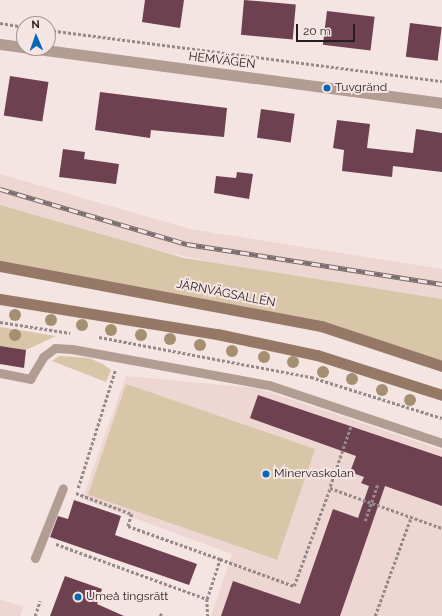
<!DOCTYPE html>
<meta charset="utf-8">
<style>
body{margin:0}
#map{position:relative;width:442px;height:616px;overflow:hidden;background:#f4e5e3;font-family:Raleway,sans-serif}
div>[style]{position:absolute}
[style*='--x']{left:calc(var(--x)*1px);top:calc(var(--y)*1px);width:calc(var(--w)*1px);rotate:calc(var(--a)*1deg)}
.built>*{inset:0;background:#eed6d3}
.green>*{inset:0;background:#d9c5a7;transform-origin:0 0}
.building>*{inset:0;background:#6e4150;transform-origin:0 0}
.path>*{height:2.5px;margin-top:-1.25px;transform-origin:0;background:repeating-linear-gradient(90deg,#958a89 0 3px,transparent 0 5px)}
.service>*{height:9px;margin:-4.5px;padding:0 4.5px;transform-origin:4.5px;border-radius:4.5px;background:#b19d91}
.minor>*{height:11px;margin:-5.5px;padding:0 5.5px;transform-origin:5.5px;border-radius:5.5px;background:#b19d91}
.secondary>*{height:11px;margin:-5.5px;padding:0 5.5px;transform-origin:5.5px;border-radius:5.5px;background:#967867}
.rail>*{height:4.5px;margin-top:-2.25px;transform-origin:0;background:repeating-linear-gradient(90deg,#f4e5e3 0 9px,#786e6d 0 18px);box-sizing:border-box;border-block:1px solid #786e6d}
.trees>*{width:12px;height:12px;margin:-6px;border-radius:50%;background:#a58f71}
.dots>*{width:11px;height:11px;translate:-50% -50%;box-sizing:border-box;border:2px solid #f4e5e3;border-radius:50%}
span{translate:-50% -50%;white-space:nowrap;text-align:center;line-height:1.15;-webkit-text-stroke:4px #f4e5e3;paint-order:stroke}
.street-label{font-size:12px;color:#241e1e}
.poi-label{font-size:12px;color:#241e1e}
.left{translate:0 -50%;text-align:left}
.north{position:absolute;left:16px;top:16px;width:40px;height:40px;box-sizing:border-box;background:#f4e5e3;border:1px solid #a19594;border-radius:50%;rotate:358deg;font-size:11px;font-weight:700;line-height:16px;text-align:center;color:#241e1e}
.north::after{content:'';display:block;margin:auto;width:14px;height:18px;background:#0668b4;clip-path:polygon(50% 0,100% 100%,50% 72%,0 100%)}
.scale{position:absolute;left:296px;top:24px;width:59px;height:18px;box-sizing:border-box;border:2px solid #241e1e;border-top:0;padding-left:5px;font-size:12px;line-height:14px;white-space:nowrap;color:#241e1e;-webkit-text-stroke:3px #f4e5e3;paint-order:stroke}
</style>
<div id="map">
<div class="built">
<div style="clip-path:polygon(0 174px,190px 229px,442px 269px,442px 299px,242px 269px,125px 243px,0 205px)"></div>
<div style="clip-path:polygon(126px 376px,257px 388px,442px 450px,442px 616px,211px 616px,232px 554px,82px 499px)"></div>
<div style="clip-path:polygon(0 599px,23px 607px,20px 616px,0 616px)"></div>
</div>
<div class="green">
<div style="clip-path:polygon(0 205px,184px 258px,442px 299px,442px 366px,321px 326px,0 266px)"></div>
<div style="clip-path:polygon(0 327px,56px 336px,26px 350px,0 346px)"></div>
<div style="clip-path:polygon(59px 356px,89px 358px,103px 364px,111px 370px,106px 382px,52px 361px)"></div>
<div style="left:126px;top:384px;width:200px;height:117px;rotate:19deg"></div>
</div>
<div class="building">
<div style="clip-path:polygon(145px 0,184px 0,180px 28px,142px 22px)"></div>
<div style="left:244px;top:0;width:52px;height:35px;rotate:5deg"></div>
<div style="left:327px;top:11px;width:48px;height:34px;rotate:7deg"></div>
<div style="left:410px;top:23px;width:32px;height:34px;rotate:7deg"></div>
<div style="left:10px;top:76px;width:39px;height:40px;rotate:9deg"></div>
<div style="clip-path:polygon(100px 92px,227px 108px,224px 137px,151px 130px,150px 138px,95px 130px)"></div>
<div style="left:261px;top:109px;width:34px;height:29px;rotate:8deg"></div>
<div style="clip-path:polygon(337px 120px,370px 124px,367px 148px,413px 153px,416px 129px,442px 133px,442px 172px,393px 166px,392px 177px,342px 171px,344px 150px,333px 148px)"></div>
<div style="clip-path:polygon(63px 149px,85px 152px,84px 159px,119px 164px,116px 184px,59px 177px)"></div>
<div style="clip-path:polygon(237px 172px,253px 174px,249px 199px,214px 193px,216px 176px,236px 178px)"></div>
<div style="clip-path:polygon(0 346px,26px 350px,24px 368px,0 364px)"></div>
<div style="clip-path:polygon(258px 395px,442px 457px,442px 506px,385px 486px,340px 616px,221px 616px,233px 581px,300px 604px,333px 509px,358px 518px,369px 486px,361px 483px,364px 477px,350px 472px,356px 456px,250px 418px)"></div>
<div style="clip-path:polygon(74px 500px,121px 516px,115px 535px,197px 564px,189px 585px,50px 537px,58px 516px,68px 519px)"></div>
<div style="clip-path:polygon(65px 576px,102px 589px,97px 604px,124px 616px,50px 616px)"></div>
</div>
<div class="path">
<div style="--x:0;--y:23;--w:24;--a:9"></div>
<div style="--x:48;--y:30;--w:397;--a:7.4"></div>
<div style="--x:0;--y:322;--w:71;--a:8.9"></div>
<div style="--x:99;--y:337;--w:216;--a:10.7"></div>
<div style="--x:311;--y:377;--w:137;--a:17.4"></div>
<div style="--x:351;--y:427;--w:65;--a:109"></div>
<div style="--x:330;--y:488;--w:119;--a:19.7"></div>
<div style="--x:78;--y:488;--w:123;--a:-72.5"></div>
<div style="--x:76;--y:493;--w:60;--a:20.6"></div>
<div style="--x:132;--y:514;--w:13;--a:108"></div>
<div style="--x:128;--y:526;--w:98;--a:19.7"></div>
<div style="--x:365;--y:521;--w:40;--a:-71.1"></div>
<div style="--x:56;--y:544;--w:161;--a:20"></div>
<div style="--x:207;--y:599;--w:42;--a:-72"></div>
<div style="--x:220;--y:559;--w:79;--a:20"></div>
<div style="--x:294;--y:586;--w:104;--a:-69.8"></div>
<div style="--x:207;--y:599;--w:17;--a:87"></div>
<div style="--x:35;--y:616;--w:16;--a:-72"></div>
<div style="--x:160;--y:616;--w:4;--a:-63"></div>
<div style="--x:375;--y:616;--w:105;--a:-70"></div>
</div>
<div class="service">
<div style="--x:0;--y:373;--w:31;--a:11"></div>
<div style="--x:30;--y:379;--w:26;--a:-59"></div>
<div style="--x:43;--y:357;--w:15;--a:-37"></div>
<div style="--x:55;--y:348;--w:17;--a:3"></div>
<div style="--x:72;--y:349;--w:200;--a:10.4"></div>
<div style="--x:269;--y:385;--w:182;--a:18.5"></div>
<div style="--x:35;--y:558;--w:75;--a:-68.2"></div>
</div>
<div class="minor">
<div style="--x:0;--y:44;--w:446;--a:7.6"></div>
</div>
<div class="secondary">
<div style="--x:0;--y:266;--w:327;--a:10.6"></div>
<div style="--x:321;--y:326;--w:127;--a:18.3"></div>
<div style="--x:0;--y:299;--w:220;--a:9.2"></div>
<div style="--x:217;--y:334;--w:102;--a:11.9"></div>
<div style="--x:317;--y:355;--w:131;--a:17.7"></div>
</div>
<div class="rail">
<div style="--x:0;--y:189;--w:195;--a:16.4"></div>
<div style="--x:187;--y:244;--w:258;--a:8.9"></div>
</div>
<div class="trees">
<div style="left:15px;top:315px"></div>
<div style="left:51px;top:320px"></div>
<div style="left:82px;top:325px"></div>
<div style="left:111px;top:330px"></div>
<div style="left:15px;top:335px"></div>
<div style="left:141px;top:335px"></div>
<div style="left:170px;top:339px"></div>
<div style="left:200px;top:345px"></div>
<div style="left:232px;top:351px"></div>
<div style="left:264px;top:357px"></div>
<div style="left:293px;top:362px"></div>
<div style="left:323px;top:372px"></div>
<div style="left:352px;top:379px"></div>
<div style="left:382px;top:390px"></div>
<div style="left:410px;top:400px"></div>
</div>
<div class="dots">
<div style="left:327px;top:88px;background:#0668b4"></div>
<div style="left:266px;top:474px;background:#0668b4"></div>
<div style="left:78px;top:597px;background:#0668b4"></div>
</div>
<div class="street-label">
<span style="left:222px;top:61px;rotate:7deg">HEMVÄGEN</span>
<span style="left:226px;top:294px;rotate:11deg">JÄRNVÄGSALLÉN</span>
</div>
<div class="poi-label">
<span class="left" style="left:335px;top:88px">Tuvgränd</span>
<span class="left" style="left:274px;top:474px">Minervaskolan</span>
<span class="left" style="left:86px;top:597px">Umeå tingsrätt</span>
</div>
<div class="north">N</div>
<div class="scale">20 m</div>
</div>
